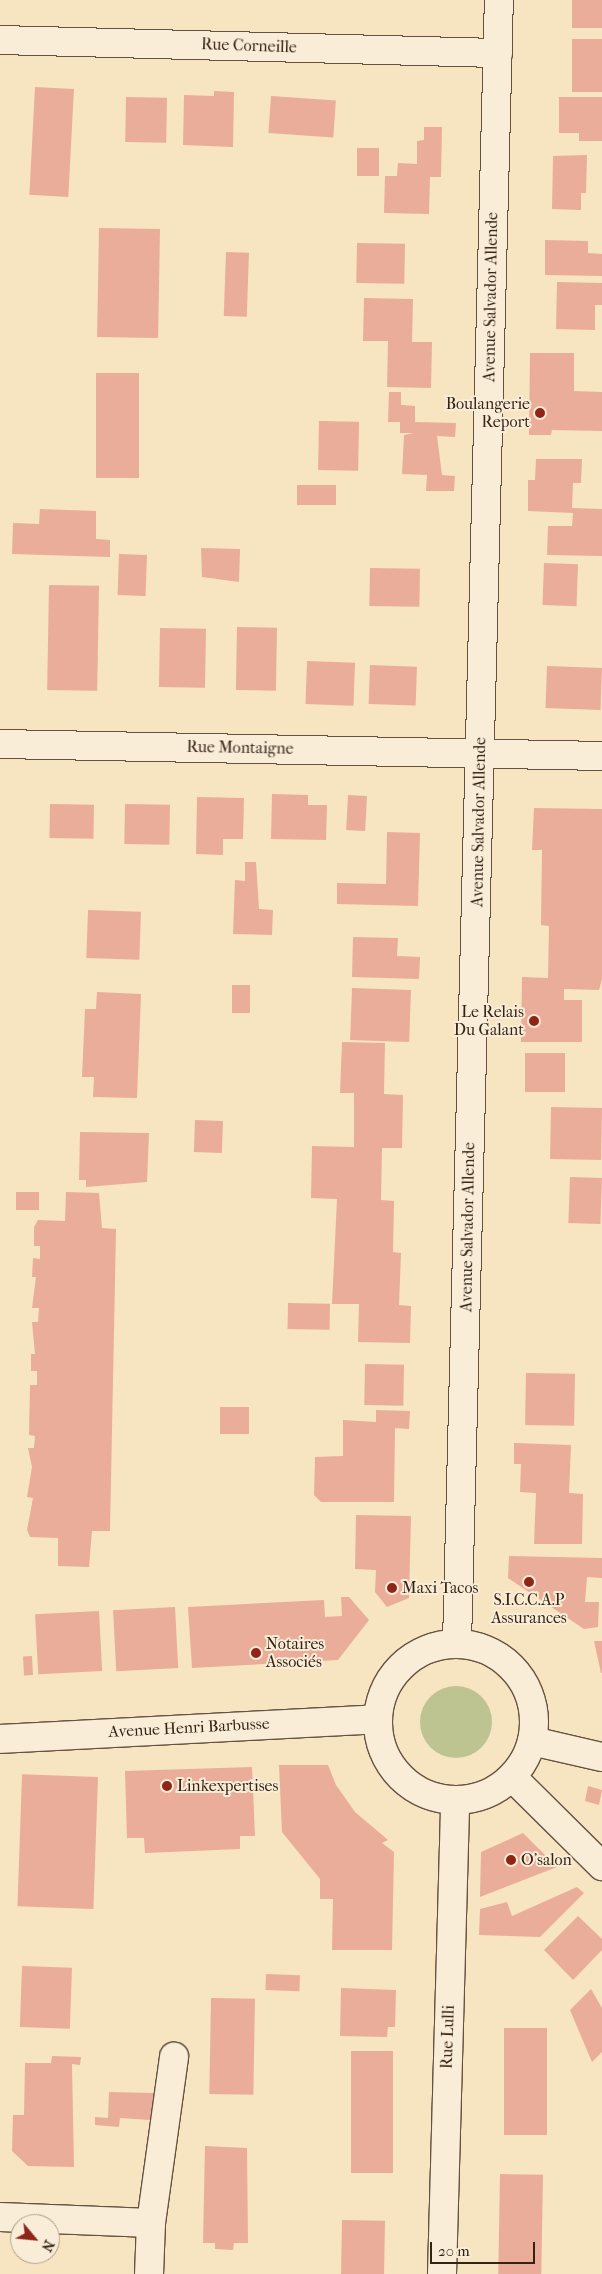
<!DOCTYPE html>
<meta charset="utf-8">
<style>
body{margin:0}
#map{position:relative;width:602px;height:2274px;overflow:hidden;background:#f7e4c1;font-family:"IM FELL French Canon",serif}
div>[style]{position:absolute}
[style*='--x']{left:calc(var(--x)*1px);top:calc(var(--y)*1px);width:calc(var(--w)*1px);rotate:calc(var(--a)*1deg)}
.green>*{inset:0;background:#bdc492}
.round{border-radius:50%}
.building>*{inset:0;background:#eaad9a;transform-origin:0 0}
.roads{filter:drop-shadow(1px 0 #655240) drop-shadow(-1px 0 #655240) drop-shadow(0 1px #655240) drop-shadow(0 -1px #655240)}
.minor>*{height:28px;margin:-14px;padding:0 14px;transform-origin:14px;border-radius:14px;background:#faedd7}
.minor>.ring{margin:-14px;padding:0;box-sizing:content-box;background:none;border:28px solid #faedd7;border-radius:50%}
.dots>*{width:14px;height:14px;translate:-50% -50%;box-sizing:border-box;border:2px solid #faedd7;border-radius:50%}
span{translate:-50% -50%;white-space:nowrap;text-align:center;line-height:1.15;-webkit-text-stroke:4px #faedd7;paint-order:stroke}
.street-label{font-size:16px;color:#342215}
.poi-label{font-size:16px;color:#342215}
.right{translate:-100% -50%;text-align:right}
.left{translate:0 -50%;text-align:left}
.north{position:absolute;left:10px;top:2214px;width:50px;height:50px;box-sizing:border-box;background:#faedd7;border:1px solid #ab9c89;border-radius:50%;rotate:118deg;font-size:14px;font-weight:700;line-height:20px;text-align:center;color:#342215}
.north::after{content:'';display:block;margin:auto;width:18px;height:22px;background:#8f2418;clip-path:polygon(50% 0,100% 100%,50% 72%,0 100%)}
.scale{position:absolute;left:430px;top:2242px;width:105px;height:22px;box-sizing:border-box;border:2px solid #342215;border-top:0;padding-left:6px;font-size:15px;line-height:18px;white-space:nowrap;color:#342215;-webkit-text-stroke:4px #faedd7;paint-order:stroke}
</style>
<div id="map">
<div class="green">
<div class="round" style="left:420px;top:1686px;width:72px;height:72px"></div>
</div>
<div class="building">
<div style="left:572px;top:0;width:30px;height:28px"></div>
<div style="left:572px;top:39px;width:30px;height:53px"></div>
<div style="left:35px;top:87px;width:39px;height:108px;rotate:3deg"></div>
<div style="clip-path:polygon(214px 91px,234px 92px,233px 147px,183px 145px,184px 95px,214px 96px)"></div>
<div style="left:271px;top:96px;width:65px;height:37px;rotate:4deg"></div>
<div style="left:126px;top:97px;width:41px;height:45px;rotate:1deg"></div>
<div style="clip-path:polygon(559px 97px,602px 97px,602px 141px,579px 141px,579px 133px,559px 133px)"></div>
<div style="clip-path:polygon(424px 127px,442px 127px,441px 177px,430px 177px,429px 214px,384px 213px,385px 176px,397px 176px,398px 163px,417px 164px,417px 141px,424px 140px)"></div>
<div style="left:357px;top:148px;width:22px;height:28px"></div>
<div style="clip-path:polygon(587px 155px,586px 193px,581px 193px,581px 210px,552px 209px,553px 156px)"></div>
<div style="left:99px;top:228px;width:61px;height:109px;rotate:1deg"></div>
<div style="clip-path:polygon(545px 240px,588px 241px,588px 253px,602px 254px,602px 276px,545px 275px)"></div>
<div style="left:357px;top:243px;width:48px;height:40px;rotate:1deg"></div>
<div style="left:226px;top:252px;width:23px;height:64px;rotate:2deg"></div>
<div style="clip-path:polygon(557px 282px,602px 283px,602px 305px,595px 305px,595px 330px,556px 329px)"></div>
<div style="clip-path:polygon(364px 298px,413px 299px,412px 342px,432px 342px,431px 388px,387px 387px,388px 341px,363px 341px)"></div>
<div style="clip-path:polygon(530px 353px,574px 353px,574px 391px,602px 392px,602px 431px,552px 430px,551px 435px,529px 435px)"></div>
<div style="left:96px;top:373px;width:43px;height:105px"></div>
<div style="clip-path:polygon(389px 392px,401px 392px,401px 405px,415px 406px,415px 422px,456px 423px,455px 437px,437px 436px,442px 475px,455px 476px,454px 491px,426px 491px,427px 475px,402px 474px,404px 435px,414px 433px,400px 433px,400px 422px,388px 422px)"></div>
<div style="left:319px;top:421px;width:40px;height:49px;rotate:1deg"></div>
<div style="clip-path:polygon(536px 459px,582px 459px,581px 483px,573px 483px,572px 508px,602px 509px,602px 556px,547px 555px,548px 526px,572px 526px,573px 513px,528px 511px,528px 480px,535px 480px)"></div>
<div style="left:297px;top:485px;width:39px;height:20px"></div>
<div style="clip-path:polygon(40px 509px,96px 511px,96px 539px,110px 540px,110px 557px,12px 554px,13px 523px,39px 524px)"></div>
<div style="clip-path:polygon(201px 548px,240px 549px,239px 582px,202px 577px)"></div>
<div style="left:119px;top:554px;width:28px;height:41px;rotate:2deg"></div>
<div style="left:544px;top:563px;width:34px;height:42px;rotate:2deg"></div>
<div style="left:370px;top:568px;width:50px;height:38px;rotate:1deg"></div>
<div style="left:49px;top:585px;width:50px;height:105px;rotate:1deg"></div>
<div style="left:237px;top:627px;width:40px;height:63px;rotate:1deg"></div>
<div style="left:160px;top:628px;width:46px;height:59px;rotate:1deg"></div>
<div style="left:307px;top:661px;width:48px;height:43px;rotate:2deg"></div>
<div style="left:370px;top:665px;width:47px;height:39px;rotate:2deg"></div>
<div style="left:547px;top:666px;width:55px;height:42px;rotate:2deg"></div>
<div style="clip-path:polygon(272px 794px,308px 795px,308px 805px,327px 805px,326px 840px,271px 839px)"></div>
<div style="left:348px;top:795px;width:19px;height:35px;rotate:3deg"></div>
<div style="clip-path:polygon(197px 797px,244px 798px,243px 839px,223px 839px,223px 855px,196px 854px)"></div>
<div style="left:50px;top:804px;width:44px;height:34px;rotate:1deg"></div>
<div style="left:125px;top:804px;width:45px;height:40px;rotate:1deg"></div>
<div style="clip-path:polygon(534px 808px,602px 809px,602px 979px,599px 990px,564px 989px,564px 1000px,582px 1000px,582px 1042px,521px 1042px,522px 977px,548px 978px,549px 926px,541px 925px,542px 850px,532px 850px)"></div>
<div style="clip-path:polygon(387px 832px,420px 833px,418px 906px,337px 904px,337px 883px,386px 884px)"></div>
<div style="clip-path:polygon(245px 862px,256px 862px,259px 909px,273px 910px,272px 935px,233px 934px,235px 880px,245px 881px)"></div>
<div style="left:88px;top:910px;width:53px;height:48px;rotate:2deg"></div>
<div style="clip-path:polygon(353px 937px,398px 938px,397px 956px,420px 957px,419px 979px,352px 977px)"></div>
<div style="left:232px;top:985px;width:18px;height:28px"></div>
<div style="left:352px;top:988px;width:59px;height:52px;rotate:2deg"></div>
<div style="clip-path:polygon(97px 992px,141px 994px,137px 1098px,93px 1097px,94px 1077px,82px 1077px,85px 1009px,96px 1009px)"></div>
<div style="clip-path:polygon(342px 1042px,385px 1043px,384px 1094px,403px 1095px,402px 1148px,382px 1148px,381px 1200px,394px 1201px,393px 1252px,401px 1253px,399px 1305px,411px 1306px,410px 1343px,358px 1342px,359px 1304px,332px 1304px,337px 1199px,311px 1198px,312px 1146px,354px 1147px,354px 1093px,340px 1093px)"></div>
<div style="left:525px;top:1053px;width:40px;height:39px"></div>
<div style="left:551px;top:1107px;width:51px;height:52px;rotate:1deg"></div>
<div style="left:195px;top:1120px;width:28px;height:32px;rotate:2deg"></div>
<div style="clip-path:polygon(80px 1132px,149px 1133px,147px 1182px,86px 1187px,86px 1180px,79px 1180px)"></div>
<div style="left:570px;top:1177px;width:32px;height:46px;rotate:2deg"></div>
<div style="left:16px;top:1192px;width:23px;height:18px"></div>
<div style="clip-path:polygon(66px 1192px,99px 1193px,102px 1228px,116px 1229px,110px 1531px,92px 1531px,89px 1567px,58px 1566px,58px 1538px,30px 1537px,27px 1530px,33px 1498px,27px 1497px,32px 1467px,28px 1448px,34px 1448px,35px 1436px,29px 1435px,30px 1385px,37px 1385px,37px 1371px,31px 1371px,31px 1354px,35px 1354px,32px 1322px,38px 1322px,39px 1308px,32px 1308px,36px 1277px,32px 1277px,33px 1258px,40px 1259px,40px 1246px,34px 1246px,34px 1227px,38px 1220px,65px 1221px)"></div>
<div style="left:288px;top:1303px;width:42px;height:26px;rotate:1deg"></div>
<div style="left:365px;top:1364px;width:39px;height:41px;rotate:1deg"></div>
<div style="left:526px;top:1373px;width:49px;height:52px;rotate:1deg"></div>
<div style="left:220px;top:1407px;width:29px;height:27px"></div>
<div style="clip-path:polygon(376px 1410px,410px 1411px,409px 1429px,395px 1428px,394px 1502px,321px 1502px,314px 1495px,315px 1457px,343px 1456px,343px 1420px,376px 1422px)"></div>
<div style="clip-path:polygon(514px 1443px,571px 1445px,569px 1493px,583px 1494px,582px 1544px,534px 1544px,536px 1493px,520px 1492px,521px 1464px,514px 1464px)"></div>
<div style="clip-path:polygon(356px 1515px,411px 1516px,409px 1598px,387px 1607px,375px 1592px,376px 1570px,355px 1569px)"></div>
<div style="clip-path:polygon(509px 1556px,602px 1558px,602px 1578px,587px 1577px,585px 1602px,599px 1602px,598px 1627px,584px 1629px,508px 1578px)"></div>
<div style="clip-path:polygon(341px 1597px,349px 1597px,369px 1620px,338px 1660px,192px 1668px,188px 1607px,324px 1600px,325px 1617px,342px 1616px)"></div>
<div style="left:175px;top:1607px;width:61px;height:62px;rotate:87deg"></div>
<div style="left:99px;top:1611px;width:60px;height:64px;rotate:87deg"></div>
<div style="clip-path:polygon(594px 1641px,602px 1641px,602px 1673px,601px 1673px)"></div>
<div style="left:32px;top:1656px;width:19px;height:9px;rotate:87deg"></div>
<div style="clip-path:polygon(279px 1765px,328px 1765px,336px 1785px,355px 1812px,388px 1840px,382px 1843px,394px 1852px,392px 1950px,332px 1950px,333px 1899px,320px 1899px,320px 1879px,282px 1832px)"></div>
<div style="clip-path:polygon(252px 1767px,255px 1836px,240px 1836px,240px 1849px,145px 1853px,144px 1838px,127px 1838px,125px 1771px)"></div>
<div style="left:98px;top:1777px;width:132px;height:76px;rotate:92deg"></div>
<div style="clip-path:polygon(588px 1786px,602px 1790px,599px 1805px,585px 1801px)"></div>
<div style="clip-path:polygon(523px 1833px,557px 1867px,480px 1897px,481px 1852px)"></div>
<div style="clip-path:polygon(577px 1887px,584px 1893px,540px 1937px,479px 1935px,480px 1909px,507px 1902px,512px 1916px)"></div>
<div style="clip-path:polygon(578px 1916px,602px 1939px,602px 1950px,573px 1980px,544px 1950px)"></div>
<div style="left:22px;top:1966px;width:50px;height:61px;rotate:2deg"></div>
<div style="left:266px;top:1974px;width:34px;height:16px;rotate:2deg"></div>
<div style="clip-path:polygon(341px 1988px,396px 1990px,395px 2027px,388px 2027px,387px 2037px,340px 2036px)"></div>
<div style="clip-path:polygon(591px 1989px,602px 2008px,602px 2052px,592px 2062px,570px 2010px)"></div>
<div style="left:211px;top:1998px;width:44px;height:96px;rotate:1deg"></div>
<div style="left:504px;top:2028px;width:43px;height:107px"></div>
<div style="left:351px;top:2051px;width:42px;height:122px"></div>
<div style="clip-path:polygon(52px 2056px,81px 2057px,80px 2065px,72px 2064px,74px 2167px,28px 2166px,12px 2151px,13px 2115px,24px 2115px,25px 2063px,51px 2063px)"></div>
<div style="clip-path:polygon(109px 2092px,154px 2093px,150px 2120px,120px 2118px,119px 2127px,95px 2125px,95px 2117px,108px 2118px)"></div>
<div style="clip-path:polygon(205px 2146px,247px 2148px,248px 2243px,234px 2243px,233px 2250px,215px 2249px,215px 2243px,203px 2243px)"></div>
<div style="left:500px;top:2174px;width:43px;height:100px;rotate:1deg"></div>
<div style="left:342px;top:2220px;width:43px;height:54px;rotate:1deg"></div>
</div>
<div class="roads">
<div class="minor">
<div style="--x:0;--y:40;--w:498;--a:1.5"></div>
<div style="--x:0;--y:744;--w:602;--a:1.14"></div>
<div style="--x:457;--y:1643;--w:1644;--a:-88.54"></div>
<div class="ring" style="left:378px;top:1644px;width:128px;height:128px"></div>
<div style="--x:0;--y:1739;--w:378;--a:-3"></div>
<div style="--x:532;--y:1741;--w:72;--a:12.9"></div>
<div style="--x:512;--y:1777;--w:127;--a:44.7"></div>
<div style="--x:0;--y:2217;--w:151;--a:2.3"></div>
<div style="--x:151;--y:2223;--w:51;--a:92.2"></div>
<div style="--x:151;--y:2223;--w:168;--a:-82.1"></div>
<div style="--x:442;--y:2274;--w:473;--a:-88.4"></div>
</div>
</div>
<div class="dots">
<div style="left:540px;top:413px;background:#8f2418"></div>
<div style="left:534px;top:1021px;background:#8f2418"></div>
<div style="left:529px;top:1582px;background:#8f2418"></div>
<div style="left:392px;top:1588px;background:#8f2418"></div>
<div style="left:256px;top:1653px;background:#8f2418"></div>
<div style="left:167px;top:1786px;background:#8f2418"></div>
<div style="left:511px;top:1860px;background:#8f2418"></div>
</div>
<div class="street-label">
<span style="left:249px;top:46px;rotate:2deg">Rue Corneille</span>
<span style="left:491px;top:297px;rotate:-89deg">Avenue Salvador Allende</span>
<span style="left:240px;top:748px;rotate:1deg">Rue Montaigne</span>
<span style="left:479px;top:822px;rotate:-89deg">Avenue Salvador Allende</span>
<span style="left:468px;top:1227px;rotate:-89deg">Avenue Salvador Allende</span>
<span style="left:189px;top:1728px;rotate:-3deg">Avenue Henri Barbusse</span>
<span style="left:448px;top:2037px;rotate:-88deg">Rue Lulli</span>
</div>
<div class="poi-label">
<span class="right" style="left:530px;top:413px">Boulangerie<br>Report</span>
<span class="right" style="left:524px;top:1021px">Le Relais<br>Du Galant</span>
<span class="left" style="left:402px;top:1588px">Maxi Tacos</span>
<span style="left:529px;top:1609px">S.I.C.C.A.P<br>Assurances</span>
<span class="left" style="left:266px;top:1653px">Notaires<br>Associés</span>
<span class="left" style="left:177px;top:1786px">Linkexpertises</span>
<span class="left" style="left:521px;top:1860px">O'salon</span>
</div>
<div class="north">N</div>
<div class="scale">20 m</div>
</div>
